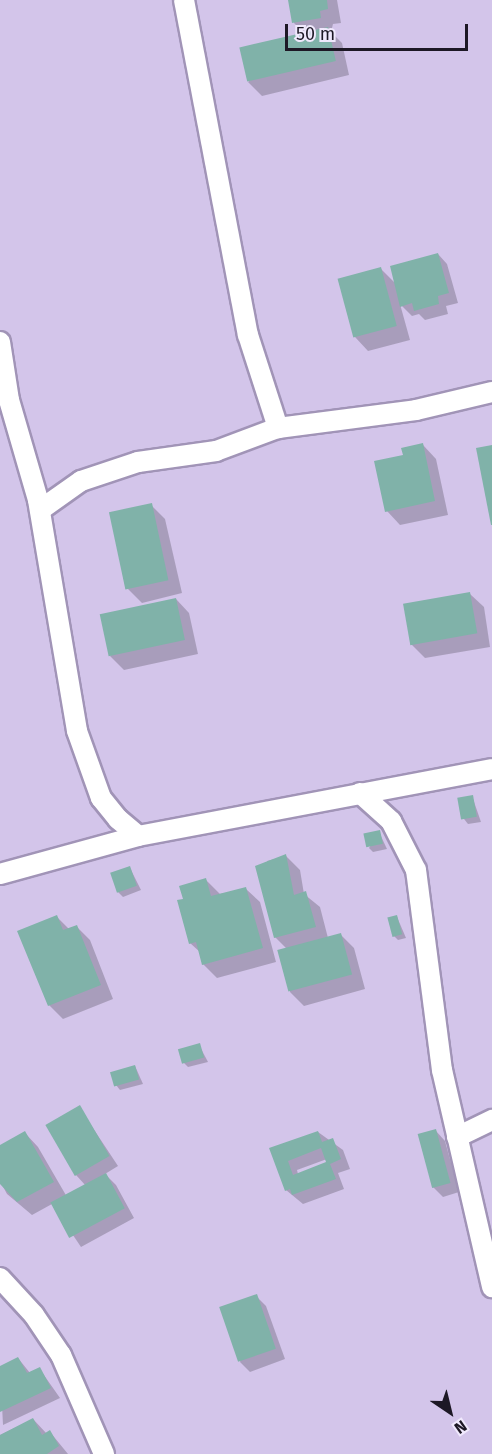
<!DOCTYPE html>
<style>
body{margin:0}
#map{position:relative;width:492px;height:1454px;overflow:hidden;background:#d3c5ea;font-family:"Fira Sans",sans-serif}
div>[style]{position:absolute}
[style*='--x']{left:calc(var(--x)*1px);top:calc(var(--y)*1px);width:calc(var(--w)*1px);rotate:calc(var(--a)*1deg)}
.shadow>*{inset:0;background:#0003}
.building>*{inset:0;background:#80b2a9;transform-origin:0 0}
.roads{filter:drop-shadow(2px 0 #a194b7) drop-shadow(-2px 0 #a194b7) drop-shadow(0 2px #a194b7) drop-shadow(0 -2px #a194b7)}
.minor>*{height:20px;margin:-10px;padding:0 10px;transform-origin:10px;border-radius:10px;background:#fff}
span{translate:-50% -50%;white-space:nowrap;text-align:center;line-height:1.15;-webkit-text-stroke:4.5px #f0e9fd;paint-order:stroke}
.north{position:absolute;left:420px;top:1382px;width:60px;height:60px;-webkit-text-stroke:4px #f0e9fd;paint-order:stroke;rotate:145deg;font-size:16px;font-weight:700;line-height:24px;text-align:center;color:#1d1825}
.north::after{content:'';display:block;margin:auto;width:21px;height:27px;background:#1d1825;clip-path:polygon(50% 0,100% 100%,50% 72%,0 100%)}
.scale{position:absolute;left:285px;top:24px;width:183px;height:27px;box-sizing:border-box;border:3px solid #1d1825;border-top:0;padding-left:8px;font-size:18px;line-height:21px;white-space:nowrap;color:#1d1825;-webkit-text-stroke:4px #f0e9fd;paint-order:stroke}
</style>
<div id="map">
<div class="shadow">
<div style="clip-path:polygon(290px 0,337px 0,341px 23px,333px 24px,331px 32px,342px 43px,349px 75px,262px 96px,248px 82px,305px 34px,294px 23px)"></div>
<div style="clip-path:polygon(438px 254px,447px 264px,458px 303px,446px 306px,448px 314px,425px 320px,419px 314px,412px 316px,400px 304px,410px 340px,368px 351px,355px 337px,380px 268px,396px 284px)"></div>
<div style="clip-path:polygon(423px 445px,436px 459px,448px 515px,400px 525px,387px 511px,404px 456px)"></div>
<div style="clip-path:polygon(151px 505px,165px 519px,182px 593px,142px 603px,128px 589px)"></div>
<div style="clip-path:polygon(470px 594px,484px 607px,490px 647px,425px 658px,411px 644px)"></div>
<div style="clip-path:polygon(176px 599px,189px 613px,198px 654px,124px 670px,110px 656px)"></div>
<div style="clip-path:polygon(472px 796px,481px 822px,468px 824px,464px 819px)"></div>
<div style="clip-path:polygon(379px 832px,387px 849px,373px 852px,369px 848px)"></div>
<div style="clip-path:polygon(286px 856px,300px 870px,304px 894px,320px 907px,328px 938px,340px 934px,354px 948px,365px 989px,304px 1006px,290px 992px,287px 949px,275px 937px,267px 861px)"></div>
<div style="clip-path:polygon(130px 868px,141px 890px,123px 897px,118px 892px)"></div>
<div style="clip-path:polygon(206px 880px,220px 894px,246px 889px,260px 902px,276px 962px,217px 978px,203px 964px,201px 953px,190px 943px,184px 900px)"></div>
<div style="clip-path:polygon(57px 917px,69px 929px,76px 926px,90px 940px,113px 999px,63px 1019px,49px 1005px)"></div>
<div style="clip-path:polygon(397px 917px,406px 938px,398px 940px,393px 935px)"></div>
<div style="clip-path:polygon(199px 1045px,208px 1062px,188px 1067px,183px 1062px)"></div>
<div style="clip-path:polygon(135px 1066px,143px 1084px,120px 1090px,116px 1085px)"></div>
<div style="clip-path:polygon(79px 1107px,118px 1166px,105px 1174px,116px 1185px,134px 1218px,81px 1247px,52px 1204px,32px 1215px,7px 1194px,0 1181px,0 1147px,25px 1133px,38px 1147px,67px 1197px,86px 1186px,76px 1175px)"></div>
<div style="clip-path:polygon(436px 1131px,445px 1141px,459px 1192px,443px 1197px,433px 1187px)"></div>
<div style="clip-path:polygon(evenodd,318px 1132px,343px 1150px,350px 1169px,338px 1173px,344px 1189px,303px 1204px,286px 1190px,271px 1149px,318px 1132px,327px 1159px,328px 1163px,298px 1174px,297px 1170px,327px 1159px)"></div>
<div style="clip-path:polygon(256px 1296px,266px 1306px,285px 1359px,250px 1372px,240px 1362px)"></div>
<div style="clip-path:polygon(18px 1358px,30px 1373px,39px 1368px,60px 1398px,3px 1425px,0 1367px)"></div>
<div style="clip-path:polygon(33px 1419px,47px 1434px,50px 1432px,68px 1454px,0 1454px,0 1435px)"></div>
</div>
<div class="building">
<div style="clip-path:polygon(288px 0,327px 0,328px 9px,320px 11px,321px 18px,292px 23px)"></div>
<div style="left:328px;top:27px;width:35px;height:91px;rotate:77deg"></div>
<div style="clip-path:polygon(438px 253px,449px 293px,438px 296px,439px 304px,414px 311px,412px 303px,400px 307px,390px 266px)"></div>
<div style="left:381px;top:267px;width:61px;height:45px;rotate:75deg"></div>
<div style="clip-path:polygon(423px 443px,435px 501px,385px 512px,374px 461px,403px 455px,401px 448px)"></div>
<div style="clip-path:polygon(492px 445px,492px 525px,491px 525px,476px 448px)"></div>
<div style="left:152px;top:503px;width:79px;height:44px;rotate:78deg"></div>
<div style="left:470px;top:592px;width:42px;height:68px;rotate:80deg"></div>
<div style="left:176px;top:598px;width:43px;height:78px;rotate:78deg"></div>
<div style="left:473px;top:795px;width:22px;height:16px;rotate:80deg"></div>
<div style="left:380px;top:830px;width:14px;height:17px;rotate:78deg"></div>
<div style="clip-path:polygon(286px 854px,294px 895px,306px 891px,316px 927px,274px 938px,255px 866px)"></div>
<div style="left:130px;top:866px;width:21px;height:21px;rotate:71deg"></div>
<div style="clip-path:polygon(206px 878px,211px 896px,246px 887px,263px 948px,202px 965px,196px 942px,189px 944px,177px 900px,183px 899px,179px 886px)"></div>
<div style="clip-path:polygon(57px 915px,63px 930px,77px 925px,101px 985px,48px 1006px,17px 931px)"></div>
<div style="left:397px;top:915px;width:20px;height:10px;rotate:75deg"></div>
<div style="left:341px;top:933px;width:43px;height:66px;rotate:75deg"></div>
<div style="left:200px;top:1043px;width:15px;height:23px;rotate:74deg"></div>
<div style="left:135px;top:1065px;width:15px;height:26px;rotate:74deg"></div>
<div style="left:80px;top:1105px;width:59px;height:40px;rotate:60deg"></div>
<div style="left:436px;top:1129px;width:56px;height:19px;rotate:75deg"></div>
<div style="clip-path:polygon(25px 1131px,54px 1182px,17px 1202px,0 1184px,0 1145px)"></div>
<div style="clip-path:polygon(evenodd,318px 1131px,322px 1142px,333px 1138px,341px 1159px,330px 1164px,336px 1179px,292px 1195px,290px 1189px,285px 1191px,269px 1148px,318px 1131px,321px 1148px,326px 1162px,293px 1175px,288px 1161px,321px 1148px)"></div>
<div style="left:106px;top:1173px;width:40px;height:63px;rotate:62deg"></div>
<div style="left:257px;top:1294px;width:58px;height:40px;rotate:71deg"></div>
<div style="clip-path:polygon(18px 1357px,27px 1373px,40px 1367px,51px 1388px,0 1412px,0 1366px)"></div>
<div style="clip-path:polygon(33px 1418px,42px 1435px,50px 1430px,59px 1446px,47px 1454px,0 1454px,0 1435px)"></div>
</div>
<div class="roads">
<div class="minor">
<div style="--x:184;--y:0;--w:341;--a:79.2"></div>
<div style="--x:248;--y:335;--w:98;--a:72.1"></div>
<div style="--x:0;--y:342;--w:59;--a:81.2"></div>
<div style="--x:9;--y:400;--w:104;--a:73.8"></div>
<div style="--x:38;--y:500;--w:234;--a:80.4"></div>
<div style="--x:77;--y:731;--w:71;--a:70.3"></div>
<div style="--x:101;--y:798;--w:27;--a:51"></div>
<div style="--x:118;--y:819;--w:26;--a:40"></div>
<div style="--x:138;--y:836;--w:360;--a:-10.7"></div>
<div style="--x:40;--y:510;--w:50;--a:-35.3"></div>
<div style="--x:81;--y:481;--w:60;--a:-18.4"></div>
<div style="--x:138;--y:462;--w:79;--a:-8"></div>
<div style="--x:216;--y:451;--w:66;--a:-20.4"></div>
<div style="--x:278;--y:428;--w:139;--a:-7.4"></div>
<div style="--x:416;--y:410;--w:78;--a:-13.3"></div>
<div style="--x:360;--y:793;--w:42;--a:42.1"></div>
<div style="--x:391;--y:821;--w:55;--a:63"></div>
<div style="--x:416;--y:870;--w:202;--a:82.6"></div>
<div style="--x:442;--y:1070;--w:223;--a:77"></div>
<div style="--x:0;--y:874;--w:143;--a:-15.4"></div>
<div style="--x:457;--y:1137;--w:39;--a:-26"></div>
<div style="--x:0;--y:1278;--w:50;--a:47.4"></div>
<div style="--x:34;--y:1315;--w:48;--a:56"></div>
<div style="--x:61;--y:1355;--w:108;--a:66.5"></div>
</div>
</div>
<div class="north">N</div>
<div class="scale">50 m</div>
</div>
